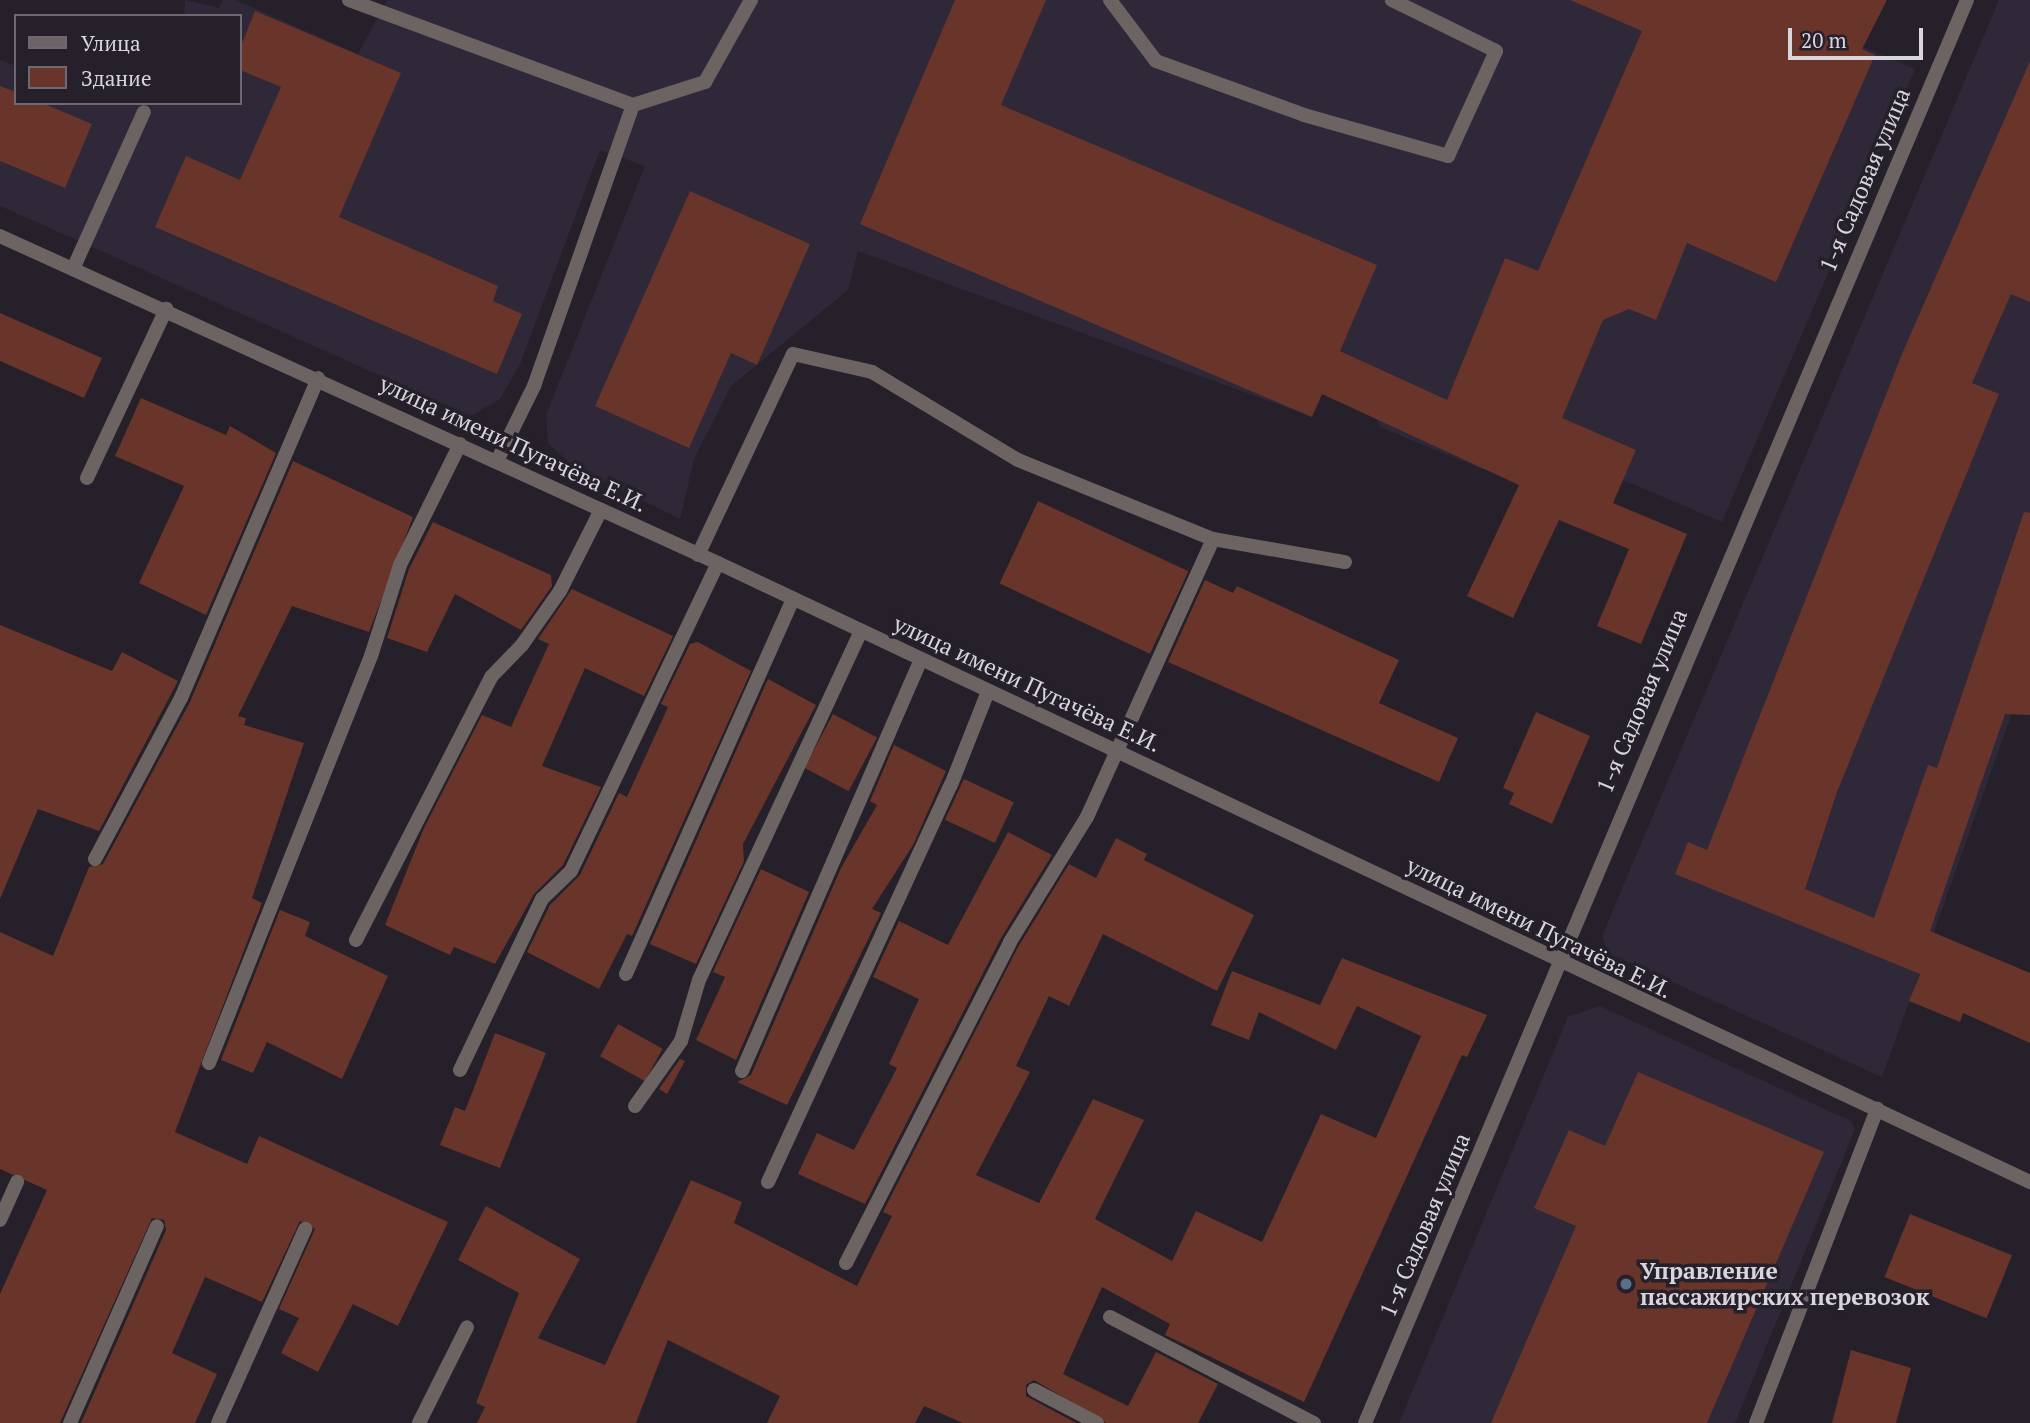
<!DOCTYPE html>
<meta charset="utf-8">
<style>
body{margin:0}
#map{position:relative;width:2030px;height:1423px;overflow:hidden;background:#25202a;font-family:"PT Serif",serif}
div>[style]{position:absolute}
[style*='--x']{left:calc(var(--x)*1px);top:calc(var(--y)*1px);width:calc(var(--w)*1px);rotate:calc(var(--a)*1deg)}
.built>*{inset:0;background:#2f2838}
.building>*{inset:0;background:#69342a;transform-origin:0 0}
.lane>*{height:14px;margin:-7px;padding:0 7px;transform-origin:7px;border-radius:7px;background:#6b6463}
.street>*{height:14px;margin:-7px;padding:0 7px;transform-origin:7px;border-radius:7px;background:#6b6463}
.dots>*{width:19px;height:19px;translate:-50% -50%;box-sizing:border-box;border:4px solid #25202a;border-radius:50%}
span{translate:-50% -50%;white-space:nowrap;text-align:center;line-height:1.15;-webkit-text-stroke:7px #25202a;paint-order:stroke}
.street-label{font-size:23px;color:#d8d5dc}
.poi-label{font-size:23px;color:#d8d5dc;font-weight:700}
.left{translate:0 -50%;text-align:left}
.legend{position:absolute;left:14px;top:14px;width:228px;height:91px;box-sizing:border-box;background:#25202a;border:2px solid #6d6871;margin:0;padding:9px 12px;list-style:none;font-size:21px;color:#d8d5dc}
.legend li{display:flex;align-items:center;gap:14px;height:35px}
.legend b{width:35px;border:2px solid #6d6871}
.scale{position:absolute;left:1788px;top:28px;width:135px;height:32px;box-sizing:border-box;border:4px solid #d8d5dc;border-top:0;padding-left:9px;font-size:21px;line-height:24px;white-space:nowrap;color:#d8d5dc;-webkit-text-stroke:5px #25202a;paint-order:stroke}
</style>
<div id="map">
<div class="built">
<div style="clip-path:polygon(185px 0,219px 8px,223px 0,236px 0,358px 54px,387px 0,1765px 0,1763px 5px,1915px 69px,1722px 522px,1623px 480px,1492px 452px,1484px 470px,1380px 427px,1352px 357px,1341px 351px,1312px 417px,858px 251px,848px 290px,731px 386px,694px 459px,680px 519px,572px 465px,548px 443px,546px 415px,645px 166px,600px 150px,520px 364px,500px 399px,471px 416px,0 206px,0 60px,16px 66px,16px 103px,240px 103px,240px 16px,184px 16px)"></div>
<div style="clip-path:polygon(1999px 0,2030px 0,2030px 663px,1882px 1077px,1608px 953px,1602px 936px)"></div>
<div style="clip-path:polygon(1600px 1006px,1851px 1121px,1855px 1129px,1735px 1423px,1399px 1423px,1568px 1017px)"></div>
</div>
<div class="building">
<div style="clip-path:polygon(955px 0,1046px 0,1001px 105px,1377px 265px,1340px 351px,1447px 400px,1505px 258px,1538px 271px,1642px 31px,1570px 0,1887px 0,1862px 49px,1875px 55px,1776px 282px,1687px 243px,1656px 320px,1629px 309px,1603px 320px,1562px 418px,1636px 450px,1613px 503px,1687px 534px,1641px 644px,1597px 626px,1629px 549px,1559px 520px,1513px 618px,1467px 596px,1519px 485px,1322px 394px,1312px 417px,860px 224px)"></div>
<div style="clip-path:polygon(255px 11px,401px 73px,339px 217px,498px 286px,493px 301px,522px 314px,497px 374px,155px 227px,186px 156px,240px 180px,281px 87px,240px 70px,240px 48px)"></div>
<div style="clip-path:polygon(2030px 61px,2030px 302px,2011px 294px,1972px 383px,1999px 394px,1837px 792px,1805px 889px,1874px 918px,1928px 765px,1937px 768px,2024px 512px,2030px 513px,2030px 715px,2005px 714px,1930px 931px,2030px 973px,2030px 1043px,1963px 1013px,1960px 1022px,1909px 1001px,1920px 974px,1675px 874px,1688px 842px,1707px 850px,1902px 354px)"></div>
<div style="clip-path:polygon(0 86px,16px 92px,16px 103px,42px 103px,92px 124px,65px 188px,0 161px)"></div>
<div style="clip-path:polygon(690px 191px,810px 244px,757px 365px,731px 353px,689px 448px,595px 406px)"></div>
<div style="clip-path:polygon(0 313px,102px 358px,84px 398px,0 361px)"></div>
<div style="clip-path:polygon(141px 398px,226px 435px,230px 426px,276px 453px,206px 615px,139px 583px,184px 486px,115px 456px)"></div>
<div style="clip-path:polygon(293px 461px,413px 517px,369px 632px,292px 606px,238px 716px,246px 718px,244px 725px,304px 743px,252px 898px,262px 903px,175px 1132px,247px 1164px,259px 1136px,448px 1222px,398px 1326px,353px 1304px,318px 1372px,281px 1353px,299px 1318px,279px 1309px,315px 1229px,300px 1221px,262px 1302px,205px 1277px,172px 1353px,217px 1374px,195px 1423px,81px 1423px,166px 1230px,164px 1220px,152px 1218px,60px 1423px,0 1423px,0 1294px,47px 1190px,0 1169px,0 932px,53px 956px,89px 867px,103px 864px,190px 702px)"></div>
<div style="left:1038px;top:501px;width:166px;height:91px;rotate:25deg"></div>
<div style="clip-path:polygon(433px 522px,551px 575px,552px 586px,521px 630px,455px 594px,427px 652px,387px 638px,409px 569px)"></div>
<div style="clip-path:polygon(1205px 580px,1233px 593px,1237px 586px,1399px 660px,1379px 703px,1458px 738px,1439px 782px,1168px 662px)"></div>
<div style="clip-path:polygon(572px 589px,673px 636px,644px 696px,585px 668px,542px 766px,601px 787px,563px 865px,534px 894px,495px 964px,454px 947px,450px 955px,385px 925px,424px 828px,482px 715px,511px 727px,549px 644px,538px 639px)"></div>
<div style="clip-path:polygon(0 625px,112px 671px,122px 652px,178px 681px,99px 831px,38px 809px,0 899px)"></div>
<div style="clip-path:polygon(698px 642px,751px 671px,632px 936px,627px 934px,599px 989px,527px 952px,550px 905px,580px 875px,619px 793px,627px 797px,668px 707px,661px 704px,690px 644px)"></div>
<div style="clip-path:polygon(768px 679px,816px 705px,743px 844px,744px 861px,696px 964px,650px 944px)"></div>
<div style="clip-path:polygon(1536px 712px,1590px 736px,1552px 824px,1509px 804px,1514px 793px,1503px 788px)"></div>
<div style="left:833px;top:714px;width:50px;height:61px;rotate:28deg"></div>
<div style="clip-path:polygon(894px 745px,946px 771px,913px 845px,872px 909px,881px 913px,787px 1105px,737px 1082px,751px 1075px,841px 868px,877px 805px,870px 801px)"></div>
<div style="left:964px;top:779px;width:55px;height:45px;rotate:25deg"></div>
<div style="clip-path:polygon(1008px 832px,1052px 855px,1001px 938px,865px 1204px,798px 1174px,817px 1133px,854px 1150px,897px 1068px,889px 1064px,919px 999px,873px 977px,899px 921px,948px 945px)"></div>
<div style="clip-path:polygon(1116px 838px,1147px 854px,1144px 860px,1254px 915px,1217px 991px,1103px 934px,1069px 1006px,1049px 996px,1016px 1066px,1030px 1072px,976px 1175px,1039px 1203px,1093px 1099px,1144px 1120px,1095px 1219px,1172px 1261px,1196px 1211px,1262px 1242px,1321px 1114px,1376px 1138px,1421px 1036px,1357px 1006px,1336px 1050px,1259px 1012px,1249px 1040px,1211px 1025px,1232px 971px,1320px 1005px,1342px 958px,1487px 1015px,1467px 1057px,1462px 1055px,1304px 1402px,1165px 1335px,1170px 1324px,1102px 1287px,1063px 1374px,1128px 1406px,1156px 1352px,1218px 1384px,1198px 1423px,1107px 1423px,1034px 1380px,1026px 1385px,1026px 1396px,1076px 1423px,963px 1423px,924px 1406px,915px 1423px,767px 1423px,780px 1396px,668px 1340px,636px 1423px,477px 1423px,485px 1407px,476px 1403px,519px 1293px,458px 1260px,486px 1206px,580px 1259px,538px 1338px,605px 1365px,691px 1180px,742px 1202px,734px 1223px,857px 1286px,892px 1216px,883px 1212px,1018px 947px,1069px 864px,1096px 878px)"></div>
<div style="clip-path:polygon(761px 869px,809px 892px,736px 1060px,696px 1040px,725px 977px,713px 972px)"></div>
<div style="clip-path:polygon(280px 910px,310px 922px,305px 936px,388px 976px,342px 1079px,267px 1042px,253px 1073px,221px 1060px)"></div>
<div style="left:618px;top:1024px;width:51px;height:37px;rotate:29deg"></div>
<div style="clip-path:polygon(495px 1033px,546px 1053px,500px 1168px,440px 1145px,455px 1107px,465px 1111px)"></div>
<div style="clip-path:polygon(680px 1059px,685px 1061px,667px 1094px,659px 1089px)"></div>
<div style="clip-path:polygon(1638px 1072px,1824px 1152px,1707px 1423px,1491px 1423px,1576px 1226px,1534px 1208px,1569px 1130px,1605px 1146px)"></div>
<div style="left:1910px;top:1214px;width:110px;height:68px;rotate:22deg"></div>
<div style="clip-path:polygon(1851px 1350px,1911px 1368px,1896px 1423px,1832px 1423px)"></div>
</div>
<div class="lane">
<div style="--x:349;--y:0;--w:303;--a:20.3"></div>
<div style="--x:633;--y:105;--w:76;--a:-17.7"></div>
<div style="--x:705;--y:82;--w:94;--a:-60.7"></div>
<div style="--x:1110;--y:0;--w:76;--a:53"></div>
<div style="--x:1156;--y:61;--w:158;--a:20"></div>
<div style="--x:1304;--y:115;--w:150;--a:15.9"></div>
<div style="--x:1448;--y:156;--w:115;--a:-65.4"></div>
<div style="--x:1496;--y:51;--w:116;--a:-153.9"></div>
<div style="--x:73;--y:269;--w:172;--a:-65.7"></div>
<div style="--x:497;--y:461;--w:84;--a:-63.7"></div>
<div style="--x:534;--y:386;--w:298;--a:-70.6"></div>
<div style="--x:87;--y:478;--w:187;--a:-64.9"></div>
<div style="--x:698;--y:555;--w:222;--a:-64.7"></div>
<div style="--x:793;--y:354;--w:81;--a:12.8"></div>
<div style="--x:872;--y:372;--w:170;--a:31.1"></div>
<div style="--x:1018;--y:460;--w:210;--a:22.1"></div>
<div style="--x:1213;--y:539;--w:134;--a:9.9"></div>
<div style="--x:95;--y:859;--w:183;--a:-61.9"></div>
<div style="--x:181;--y:698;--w:348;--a:-66.8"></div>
<div style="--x:356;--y:940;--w:296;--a:-62.8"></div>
<div style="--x:491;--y:677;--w:45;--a:-45.9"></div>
<div style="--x:522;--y:645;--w:66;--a:-54.9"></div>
<div style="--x:560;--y:591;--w:91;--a:-63.2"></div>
<div style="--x:626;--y:974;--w:411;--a:-66"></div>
<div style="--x:209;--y:1063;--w:438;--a:-68.3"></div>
<div style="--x:371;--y:656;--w:96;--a:-72.3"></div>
<div style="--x:400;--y:565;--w:135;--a:-63.6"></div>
<div style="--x:460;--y:1070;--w:190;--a:-64.4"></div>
<div style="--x:542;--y:899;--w:40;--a:-44"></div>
<div style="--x:571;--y:871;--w:341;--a:-64.5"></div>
<div style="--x:742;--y:1071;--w:448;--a:-66.5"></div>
<div style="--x:635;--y:1106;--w:80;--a:-54.7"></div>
<div style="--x:681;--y:1041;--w:64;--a:-73.6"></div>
<div style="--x:699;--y:980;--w:385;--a:-65.1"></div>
<div style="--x:768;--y:1182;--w:437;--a:-65.3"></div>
<div style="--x:951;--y:785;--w:98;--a:-68.4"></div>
<div style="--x:0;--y:1220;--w:42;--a:-65.9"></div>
<div style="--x:846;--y:1263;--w:360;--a:-62.9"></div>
<div style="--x:1010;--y:942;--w:147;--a:-58.4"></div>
<div style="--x:1087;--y:817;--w:305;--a:-65.6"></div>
<div style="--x:1110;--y:1317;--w:230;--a:27.5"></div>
<div style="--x:1034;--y:1390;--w:71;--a:27.6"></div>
<div style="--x:70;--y:1423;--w:215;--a:-66.2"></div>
<div style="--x:218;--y:1423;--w:213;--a:-65.8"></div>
<div style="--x:419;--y:1423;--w:107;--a:-63.4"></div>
</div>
<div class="street">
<div style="--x:0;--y:236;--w:789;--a:24.49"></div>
<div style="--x:718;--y:563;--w:1451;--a:25.26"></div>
<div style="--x:1365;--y:1423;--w:1545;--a:-67.07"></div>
<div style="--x:1756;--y:1423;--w:337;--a:-68.9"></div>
</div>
<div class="dots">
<div style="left:1626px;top:1284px;background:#5c6f8a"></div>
</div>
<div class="street-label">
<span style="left:1865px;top:180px;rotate:-67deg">1-я Садовая улица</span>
<span style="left:513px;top:444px;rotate:25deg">улица имени Пугачёва Е.И.</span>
<span style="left:1027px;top:684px;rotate:25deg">улица имени Пугачёва Е.И.</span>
<span style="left:1642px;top:701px;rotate:-67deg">1-я Садовая улица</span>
<span style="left:1539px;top:928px;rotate:26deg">улица имени Пугачёва Е.И.</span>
<span style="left:1425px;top:1225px;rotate:-67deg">1-я Садовая улица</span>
</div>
<div class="poi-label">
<span class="left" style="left:1640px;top:1284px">Управление<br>пассажирских перевозок</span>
</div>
<ul class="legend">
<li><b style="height:9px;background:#6b6463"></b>Улица</li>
<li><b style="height:19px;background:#69342a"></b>Здание</li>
</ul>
<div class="scale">20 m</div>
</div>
